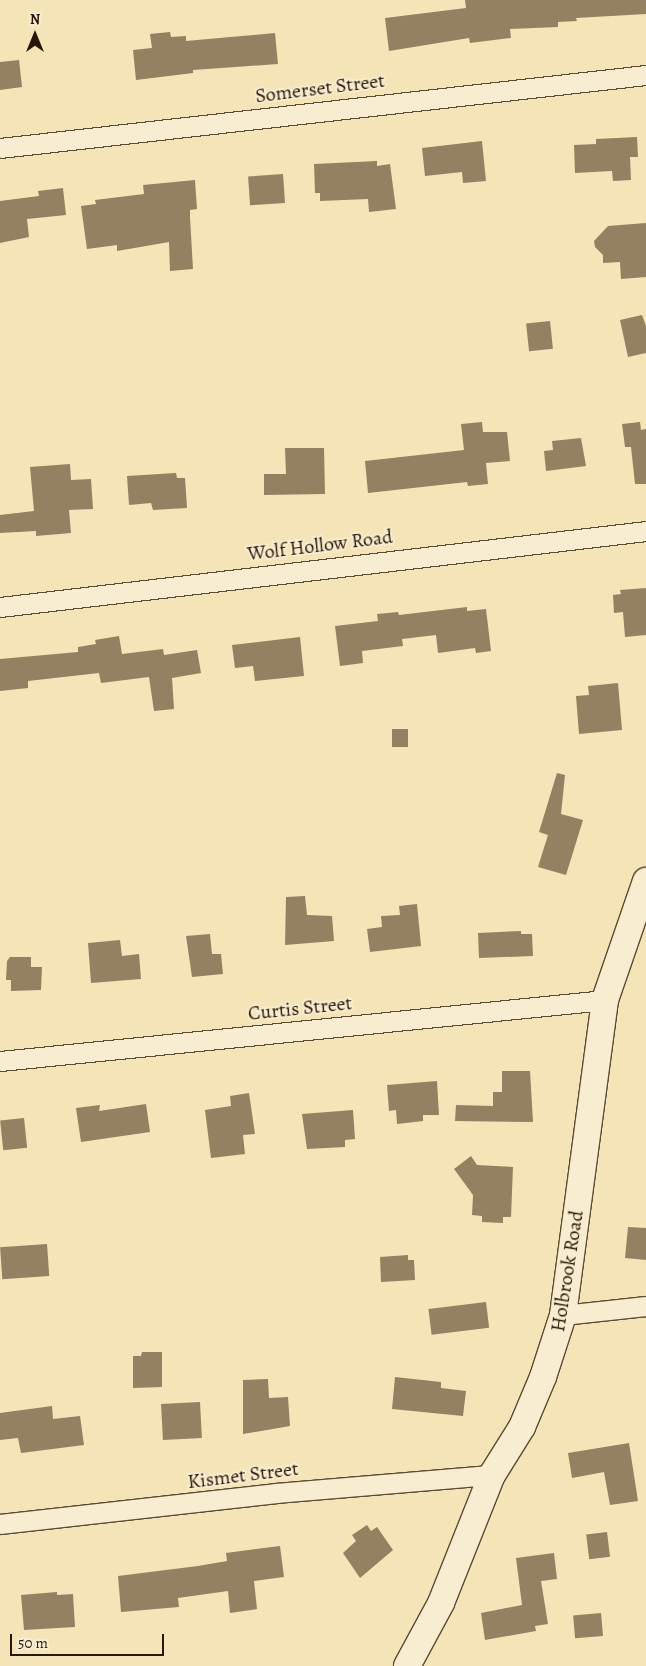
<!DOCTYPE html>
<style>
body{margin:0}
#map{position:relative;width:646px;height:1666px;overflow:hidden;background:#f4e4b7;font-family:Alegreya,serif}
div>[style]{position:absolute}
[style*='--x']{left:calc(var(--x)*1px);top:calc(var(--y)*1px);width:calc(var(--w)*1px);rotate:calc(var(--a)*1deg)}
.building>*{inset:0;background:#938162;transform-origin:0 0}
.roads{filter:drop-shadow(1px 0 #5c4a32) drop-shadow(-1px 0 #5c4a32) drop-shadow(0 1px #5c4a32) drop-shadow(0 -1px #5c4a32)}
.street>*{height:19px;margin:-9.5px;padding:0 9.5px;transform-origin:9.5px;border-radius:9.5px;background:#f8edd0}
.secondary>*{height:26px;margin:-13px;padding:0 13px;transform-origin:13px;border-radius:13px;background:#f8edd0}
span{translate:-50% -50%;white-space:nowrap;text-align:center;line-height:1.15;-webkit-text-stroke:4px #f8edd0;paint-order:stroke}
.street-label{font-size:20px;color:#2a1606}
.north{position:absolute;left:10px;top:10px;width:50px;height:50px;-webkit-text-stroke:4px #f8edd0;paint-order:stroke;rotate:0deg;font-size:14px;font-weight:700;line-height:20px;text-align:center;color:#2a1606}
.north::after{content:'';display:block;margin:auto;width:18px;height:22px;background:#2a1606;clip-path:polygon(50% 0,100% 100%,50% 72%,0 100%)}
.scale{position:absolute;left:10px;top:1634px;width:154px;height:22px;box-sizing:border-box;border:2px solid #2a1606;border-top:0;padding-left:6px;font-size:15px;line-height:18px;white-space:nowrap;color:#2a1606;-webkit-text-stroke:4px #f8edd0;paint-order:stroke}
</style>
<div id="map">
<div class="building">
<div style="clip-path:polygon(465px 0,646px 0,646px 14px,576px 18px,577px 21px,558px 22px,558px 27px,510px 29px,511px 38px,470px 43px,469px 38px,389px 51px,385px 18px,466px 8px)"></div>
<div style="clip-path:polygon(170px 32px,171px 37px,186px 36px,186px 41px,275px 33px,278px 64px,193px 70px,193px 73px,136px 80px,133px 50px,152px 48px,150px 34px)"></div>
<div style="clip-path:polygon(19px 60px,22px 87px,0 90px,0 62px)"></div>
<div style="clip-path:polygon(637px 137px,638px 157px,630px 157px,631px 180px,613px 181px,612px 171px,575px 173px,574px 145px,596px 144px,596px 139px)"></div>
<div style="clip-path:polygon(482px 141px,486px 181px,463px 183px,462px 172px,425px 176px,422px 148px)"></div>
<div style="clip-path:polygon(377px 161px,377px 166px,390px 164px,396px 209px,369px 212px,368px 199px,320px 201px,320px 193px,315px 193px,314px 164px)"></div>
<div style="left:283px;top:174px;width:29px;height:35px;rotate:86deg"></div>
<div style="clip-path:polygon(195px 180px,197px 209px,190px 210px,190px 217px,193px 269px,170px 271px,169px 242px,117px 251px,117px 245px,87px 249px,81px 206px,96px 204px,95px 200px,144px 194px,143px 185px)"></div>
<div style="clip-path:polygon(63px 188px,66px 215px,27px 219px,29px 237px,0 243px,0 201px,39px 196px,38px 191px)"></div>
<div style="clip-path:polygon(646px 223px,646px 277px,621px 279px,620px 262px,603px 263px,603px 255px,595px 247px,594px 241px,608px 226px)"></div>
<div style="clip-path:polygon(642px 315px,646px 326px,646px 353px,628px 357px,620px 320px)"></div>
<div style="left:550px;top:321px;width:28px;height:24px;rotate:84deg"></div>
<div style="clip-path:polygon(482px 422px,483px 432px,507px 432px,510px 461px,486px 463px,488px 484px,468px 486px,467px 482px,368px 493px,365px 461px,464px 450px,461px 424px)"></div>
<div style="clip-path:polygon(640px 422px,641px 430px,646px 429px,646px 484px,635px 484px,631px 447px,625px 447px,622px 424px)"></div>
<div style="clip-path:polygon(581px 438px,586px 466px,546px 471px,544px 451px,553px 450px,552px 441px)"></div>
<div style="clip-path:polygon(285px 448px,324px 448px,325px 494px,264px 495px,264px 474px,286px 474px)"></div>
<div style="clip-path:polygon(70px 464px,71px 480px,91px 479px,93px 509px,69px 510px,71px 533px,36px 536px,36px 531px,0 533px,0 515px,34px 511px,30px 467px)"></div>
<div style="clip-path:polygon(176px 473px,177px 478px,185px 478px,187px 508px,153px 510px,151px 503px,129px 505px,127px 476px)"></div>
<div style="clip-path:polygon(646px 588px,646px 635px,625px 637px,623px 612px,614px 613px,613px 595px,621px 594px,620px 590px)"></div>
<div style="clip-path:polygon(467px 607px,467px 611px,486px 609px,491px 651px,476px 653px,475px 648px,438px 653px,436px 635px,402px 639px,403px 646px,362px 651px,363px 663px,340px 666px,335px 626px,378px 621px,377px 614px,398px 612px,399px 615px)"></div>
<div style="clip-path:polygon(119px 636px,122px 654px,163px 649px,164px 655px,197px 650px,201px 673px,172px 678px,174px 709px,154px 711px,149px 677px,101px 683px,99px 673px,28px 681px,28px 688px,0 691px,0 659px,78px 652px,78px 647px,96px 644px,95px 640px)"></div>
<div style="clip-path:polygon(300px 637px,304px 676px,255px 681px,253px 666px,235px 668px,232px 645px)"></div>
<div style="clip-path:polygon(618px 683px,622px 730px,579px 734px,576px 696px,589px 695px,588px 686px)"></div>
<div style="left:392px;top:729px;width:16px;height:18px"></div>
<div style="clip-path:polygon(557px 773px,565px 775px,561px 814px,583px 820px,566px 875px,538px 867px,548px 835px,539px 832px)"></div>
<div style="clip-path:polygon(305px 896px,307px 915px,332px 916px,334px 941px,285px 945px,286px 897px)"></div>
<div style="clip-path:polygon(417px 904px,421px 946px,370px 952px,367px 929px,382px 927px,381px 916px,400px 915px,399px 906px)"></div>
<div style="clip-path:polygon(521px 931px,521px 934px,532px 934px,533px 956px,479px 958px,478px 933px)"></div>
<div style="clip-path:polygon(210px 934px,212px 954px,221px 954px,223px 974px,192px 977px,186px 936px)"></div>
<div style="clip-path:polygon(120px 940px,122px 956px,139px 954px,141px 979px,91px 983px,88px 943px)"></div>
<div style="clip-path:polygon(10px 957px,31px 957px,31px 967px,42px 967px,41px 990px,11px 991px,11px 980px,6px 980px,7px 961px)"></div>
<div style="clip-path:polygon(502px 1071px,530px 1071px,533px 1122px,455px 1121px,456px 1105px,493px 1106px,493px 1092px,502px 1092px)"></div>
<div style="clip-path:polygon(437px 1081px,439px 1115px,423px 1115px,423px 1121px,397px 1124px,396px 1110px,389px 1111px,387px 1085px)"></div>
<div style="clip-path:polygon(249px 1093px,255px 1134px,243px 1135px,245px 1154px,211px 1158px,205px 1110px,231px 1106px,230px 1096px)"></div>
<div style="clip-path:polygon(146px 1104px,150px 1132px,81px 1142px,76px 1108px,100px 1105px,99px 1111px)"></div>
<div style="clip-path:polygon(353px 1110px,355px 1139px,345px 1140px,345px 1147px,307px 1149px,302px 1114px)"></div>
<div style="left:24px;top:1118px;width:30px;height:24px;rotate:84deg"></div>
<div style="clip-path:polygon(471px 1156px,477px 1165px,513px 1167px,511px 1217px,503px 1217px,503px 1223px,482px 1222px,482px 1216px,472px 1215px,473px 1195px,454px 1169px)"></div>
<div style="clip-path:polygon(628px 1227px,646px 1228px,646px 1260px,625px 1258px)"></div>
<div style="left:47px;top:1244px;width:32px;height:47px;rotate:86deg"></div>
<div style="clip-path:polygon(408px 1255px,408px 1260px,414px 1260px,415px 1280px,381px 1282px,380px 1257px)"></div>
<div style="left:486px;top:1302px;width:26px;height:58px;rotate:83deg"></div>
<div style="clip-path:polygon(142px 1352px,162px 1352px,162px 1387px,133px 1388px,133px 1356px,141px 1356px)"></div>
<div style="clip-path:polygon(395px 1377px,441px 1382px,441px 1388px,466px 1391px,463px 1416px,392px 1409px)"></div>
<div style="clip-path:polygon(268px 1379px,269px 1398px,288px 1397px,290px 1426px,243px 1434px,243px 1380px)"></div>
<div style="left:200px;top:1402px;width:36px;height:39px;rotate:87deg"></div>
<div style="clip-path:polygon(52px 1406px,53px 1419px,80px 1416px,84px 1445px,21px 1453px,18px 1438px,0 1440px,0 1413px)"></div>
<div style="clip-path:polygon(629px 1443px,638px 1501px,610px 1505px,604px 1472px,572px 1478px,568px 1453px)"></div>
<div style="clip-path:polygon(367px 1525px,371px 1531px,377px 1527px,393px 1550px,360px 1578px,343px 1553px,356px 1541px,352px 1535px)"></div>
<div style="left:607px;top:1532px;width:25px;height:21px;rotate:83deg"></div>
<div style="clip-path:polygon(280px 1546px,284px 1577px,254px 1581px,257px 1609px,230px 1613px,228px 1591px,178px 1598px,179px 1607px,121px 1612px,118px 1576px,198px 1566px,227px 1561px,226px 1553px)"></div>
<div style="clip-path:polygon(554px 1553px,557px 1579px,541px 1581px,548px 1624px,535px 1626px,536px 1631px,485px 1640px,481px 1613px,522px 1605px,516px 1558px)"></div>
<div style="clip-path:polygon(57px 1592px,57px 1595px,73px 1594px,75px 1627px,24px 1630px,21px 1595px)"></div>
<div style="left:601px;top:1613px;width:23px;height:28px;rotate:85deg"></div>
</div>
<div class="roads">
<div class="street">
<div style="--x:0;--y:148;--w:650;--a:-6.45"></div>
<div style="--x:0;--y:607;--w:650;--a:-6.71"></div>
<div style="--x:0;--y:1061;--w:608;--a:-5.76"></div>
<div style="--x:563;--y:1315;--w:83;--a:-6.2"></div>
<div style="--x:0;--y:1524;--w:278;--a:-6.4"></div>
<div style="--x:276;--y:1493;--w:217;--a:-4.8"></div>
</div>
<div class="secondary">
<div style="--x:407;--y:1666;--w:72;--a:-61.6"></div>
<div style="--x:441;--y:1603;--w:138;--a:-68.3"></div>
<div style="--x:492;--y:1475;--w:57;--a:-58"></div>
<div style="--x:522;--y:1427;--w:54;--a:-67.2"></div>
<div style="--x:543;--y:1377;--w:65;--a:-72.1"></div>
<div style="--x:563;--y:1315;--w:318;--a:-82.4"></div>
<div style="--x:605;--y:1000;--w:126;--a:-71"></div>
</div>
</div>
<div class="street-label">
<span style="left:320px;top:88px;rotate:-7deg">Somerset Street</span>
<span style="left:320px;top:545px;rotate:-7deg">Wolf Hollow Road</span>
<span style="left:300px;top:1008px;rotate:-6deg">Curtis Street</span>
<span style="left:567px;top:1271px;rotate:-81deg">Holbrook Road</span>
<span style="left:243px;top:1475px;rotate:-7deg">Kismet Street</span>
</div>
<div class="north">N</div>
<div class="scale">50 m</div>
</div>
